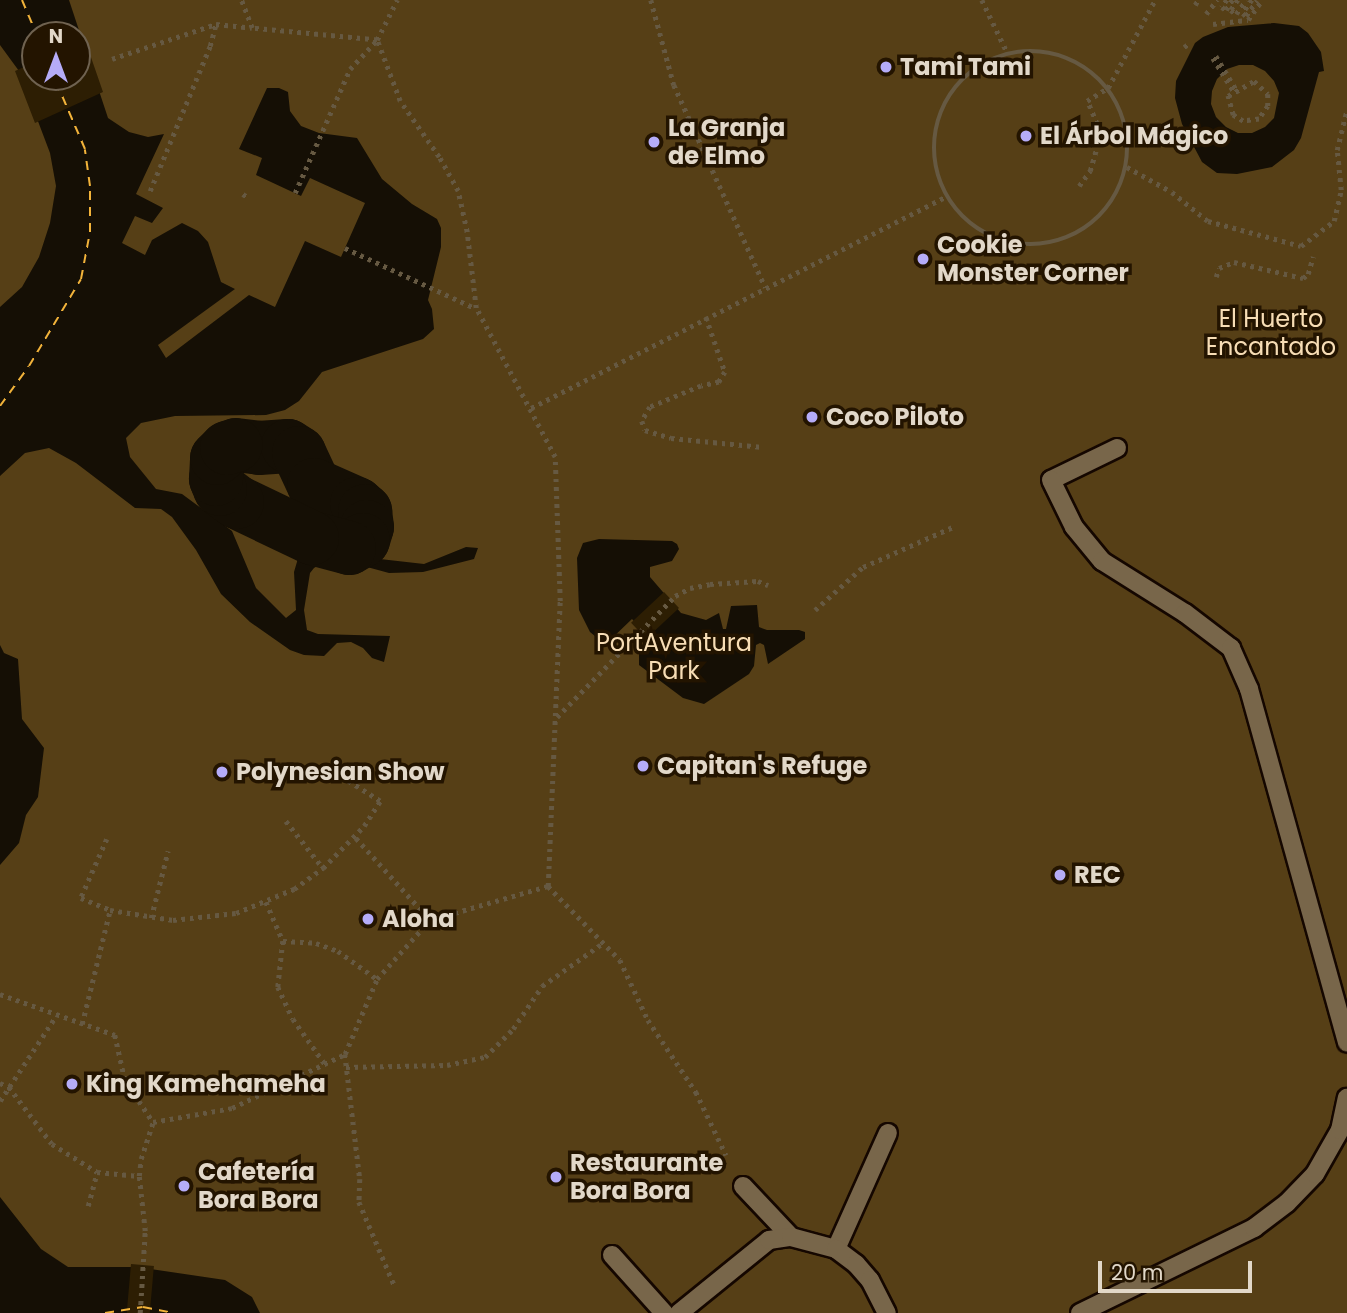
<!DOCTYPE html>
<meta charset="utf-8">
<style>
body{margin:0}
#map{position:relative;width:1347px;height:1313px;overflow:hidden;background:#2d1e03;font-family:Poppins,sans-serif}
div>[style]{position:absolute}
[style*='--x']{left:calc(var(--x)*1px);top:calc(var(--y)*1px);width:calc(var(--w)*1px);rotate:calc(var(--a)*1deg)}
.green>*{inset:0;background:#563f16}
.water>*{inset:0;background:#150f05}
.pier>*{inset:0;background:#2d1e03;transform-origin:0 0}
.canal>*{height:54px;margin:-27px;padding:0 27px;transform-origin:27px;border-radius:27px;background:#150f05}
.ferry>*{height:2px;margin-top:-1px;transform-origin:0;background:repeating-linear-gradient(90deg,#f2b33a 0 9px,transparent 0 16px)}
.path>*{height:4.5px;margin-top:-2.25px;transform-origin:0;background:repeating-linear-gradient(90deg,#665942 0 3.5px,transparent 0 8.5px)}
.path>.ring{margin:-2.25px;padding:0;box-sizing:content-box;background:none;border:4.5px solid #665942;border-radius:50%}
.roads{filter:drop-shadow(2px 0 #150700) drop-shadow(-2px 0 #150700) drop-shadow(0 2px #150700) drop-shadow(0 -2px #150700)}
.minor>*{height:18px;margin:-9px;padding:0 9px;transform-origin:9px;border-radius:9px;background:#78664a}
.dots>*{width:19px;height:19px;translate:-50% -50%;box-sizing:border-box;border:4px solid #231400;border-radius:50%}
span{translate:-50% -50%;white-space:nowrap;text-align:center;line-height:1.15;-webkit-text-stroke:7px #231400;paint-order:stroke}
.poi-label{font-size:24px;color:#e2d8c9;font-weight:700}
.left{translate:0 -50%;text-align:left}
.park-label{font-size:24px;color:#f7ddb5}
.north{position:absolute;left:21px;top:21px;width:70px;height:70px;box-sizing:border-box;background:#231400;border:2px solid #6f6250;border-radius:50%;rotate:0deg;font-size:19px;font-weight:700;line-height:28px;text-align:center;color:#e2d8c9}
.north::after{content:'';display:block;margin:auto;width:24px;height:32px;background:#b5acf8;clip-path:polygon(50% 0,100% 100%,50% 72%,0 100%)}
.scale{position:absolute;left:1098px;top:1261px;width:154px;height:32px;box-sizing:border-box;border:4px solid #e2d8c9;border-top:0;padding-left:9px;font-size:21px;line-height:24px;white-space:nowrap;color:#e2d8c9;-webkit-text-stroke:5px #231400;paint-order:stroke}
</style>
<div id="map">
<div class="green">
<div style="clip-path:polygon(evenodd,0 0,1347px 0,1347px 1313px,0 1313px,0 0,35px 35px,77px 35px,77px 77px,35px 77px,35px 35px)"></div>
</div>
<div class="water">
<div style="clip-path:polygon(evenodd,0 0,69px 0,108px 118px,129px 132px,148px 137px,164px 134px,136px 194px,163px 208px,152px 223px,135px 216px,122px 243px,145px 255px,152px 240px,182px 223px,198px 231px,208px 242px,221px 282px,235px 289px,158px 345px,166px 358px,249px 295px,275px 307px,305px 241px,341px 257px,365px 203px,310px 178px,301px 196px,256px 175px,262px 158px,239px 149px,267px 88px,279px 88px,288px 92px,290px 111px,301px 126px,319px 133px,357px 138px,382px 179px,412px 204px,437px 219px,441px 228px,441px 247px,428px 300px,432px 309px,434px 329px,423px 339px,322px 372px,299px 401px,285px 410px,266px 415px,175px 416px,141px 423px,126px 438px,130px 457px,156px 489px,182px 494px,232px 531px,256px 588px,286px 618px,296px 610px,294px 572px,299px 555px,327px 553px,424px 564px,466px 547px,478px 548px,474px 559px,423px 572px,389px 573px,345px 561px,325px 561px,314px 568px,310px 573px,304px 610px,307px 630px,318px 634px,390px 636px,384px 662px,372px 658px,363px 648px,351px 642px,337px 643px,324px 656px,304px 655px,290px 650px,250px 622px,221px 594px,196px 550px,172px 517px,161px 509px,135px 508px,76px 463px,49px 448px,25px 453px,0 476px,0 307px,22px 287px,39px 257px,50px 223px,56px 186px,50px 153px,19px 71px,0 45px,0 0,35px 35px,77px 35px,77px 77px,35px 77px,35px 35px)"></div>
<div style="clip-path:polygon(evenodd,1274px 23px,1299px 26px,1308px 33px,1321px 52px,1324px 71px,1319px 72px,1301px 138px,1294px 150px,1272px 167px,1237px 174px,1217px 173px,1202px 162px,1182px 124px,1175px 98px,1176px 81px,1195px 43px,1203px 37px,1228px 27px,1274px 23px,1239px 65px,1253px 65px,1265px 71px,1274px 81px,1279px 93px,1274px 118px,1265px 127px,1252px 133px,1238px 133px,1226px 127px,1216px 117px,1211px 104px,1212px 91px,1217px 79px,1227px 69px,1239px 65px)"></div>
<div style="clip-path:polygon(599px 539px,672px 541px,677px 544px,679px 549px,672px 561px,650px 567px,650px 577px,681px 613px,706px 620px,719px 613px,723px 629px,726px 629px,731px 606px,757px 605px,759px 627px,767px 630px,799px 630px,805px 632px,805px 639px,768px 664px,764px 645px,760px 643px,756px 645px,754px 666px,749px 674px,704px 704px,683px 698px,639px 665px,639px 653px,651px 641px,632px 619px,608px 642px,601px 641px,590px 632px,579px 610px,577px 558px,583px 543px)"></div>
<div style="clip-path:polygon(0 645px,4px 653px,18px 659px,22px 719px,44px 748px,38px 797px,26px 815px,19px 843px,0 865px)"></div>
<div style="clip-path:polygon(0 1197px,41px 1249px,68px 1267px,137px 1267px,225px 1280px,252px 1297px,260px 1313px,0 1313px)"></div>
</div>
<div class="pier">
<div style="clip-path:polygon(85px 40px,103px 92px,35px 123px,15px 71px,35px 62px,35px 77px,77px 77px,77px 44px)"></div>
<div style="left:664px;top:592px;width:22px;height:45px;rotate:47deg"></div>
<div style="left:131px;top:1264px;width:23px;height:49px;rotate:5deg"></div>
</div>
<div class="canal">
<div style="--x:236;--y:445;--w:23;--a:7"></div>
<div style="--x:259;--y:448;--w:29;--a:-4"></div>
<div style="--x:288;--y:446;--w:13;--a:32"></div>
<div style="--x:299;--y:453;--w:35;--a:65"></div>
<div style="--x:314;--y:485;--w:47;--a:23.8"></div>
<div style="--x:357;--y:504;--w:11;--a:41"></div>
<div style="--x:365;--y:511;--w:16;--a:83"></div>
<div style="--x:367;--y:527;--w:14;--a:107"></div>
<div style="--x:363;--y:540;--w:16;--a:150"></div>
<div style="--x:349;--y:548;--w:38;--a:-165"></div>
<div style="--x:312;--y:538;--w:83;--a:-154.4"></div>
<div style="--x:237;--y:502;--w:21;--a:-143"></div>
<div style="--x:220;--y:489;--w:11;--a:-112"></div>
<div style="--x:216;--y:479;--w:21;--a:-87"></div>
<div style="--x:217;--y:458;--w:14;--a:-45"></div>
<div style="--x:227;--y:448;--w:9;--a:-18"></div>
</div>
<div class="ferry">
<div style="--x:22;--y:0;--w:38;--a:67"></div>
<div style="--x:0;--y:406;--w:49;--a:-54.1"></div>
<div style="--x:29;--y:366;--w:101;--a:-59.1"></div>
<div style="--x:81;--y:279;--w:48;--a:-79.2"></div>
<div style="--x:90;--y:232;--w:46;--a:-90"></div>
<div style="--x:90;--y:186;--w:37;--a:-98"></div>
<div style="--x:85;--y:149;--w:78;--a:-113.3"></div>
<div style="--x:105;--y:1313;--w:38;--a:-9"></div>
<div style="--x:143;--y:1307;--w:31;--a:11"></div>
</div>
<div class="path">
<div style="--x:651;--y:0;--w:88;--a:74.9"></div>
<div style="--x:674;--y:85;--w:222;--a:65.7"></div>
<div style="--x:982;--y:0;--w:60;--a:64.3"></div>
<div style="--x:1227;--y:0;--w:9;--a:126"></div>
<div style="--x:1222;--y:7;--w:5;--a:37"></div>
<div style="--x:1226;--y:10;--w:12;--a:-59"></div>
<div style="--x:1238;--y:0;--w:12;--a:125"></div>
<div style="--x:1231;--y:10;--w:6;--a:39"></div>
<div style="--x:1236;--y:14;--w:17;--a:-54"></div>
<div style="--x:1252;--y:0;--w:16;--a:125"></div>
<div style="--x:1243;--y:13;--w:4;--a:45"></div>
<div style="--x:1246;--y:16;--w:19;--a:-55"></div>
<div style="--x:1195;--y:5;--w:6;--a:-59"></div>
<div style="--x:1206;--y:14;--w:18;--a:-52"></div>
<div style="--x:1213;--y:24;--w:35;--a:-7"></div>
<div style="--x:1248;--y:20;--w:24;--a:-55"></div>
<div style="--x:1184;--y:47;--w:4;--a:-34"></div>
<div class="ring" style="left:934px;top:51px;width:189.5px;height:189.5px"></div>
<div style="--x:1216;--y:56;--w:41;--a:59"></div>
<div style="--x:1213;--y:58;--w:40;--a:58"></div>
<div style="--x:112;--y:59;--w:110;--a:-18.6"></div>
<div style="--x:216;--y:24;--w:36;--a:6"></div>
<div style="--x:1254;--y:81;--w:19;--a:43"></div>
<div style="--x:1268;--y:94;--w:12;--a:90"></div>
<div style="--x:1268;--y:106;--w:16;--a:125"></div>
<div style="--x:1259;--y:119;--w:16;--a:173"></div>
<div style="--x:1243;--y:121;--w:12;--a:-149"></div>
<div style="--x:1233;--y:115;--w:20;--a:-105"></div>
<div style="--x:1228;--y:96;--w:30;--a:-30"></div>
<div style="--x:1127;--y:167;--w:51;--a:29.1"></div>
<div style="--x:1172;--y:192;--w:46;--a:38.9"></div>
<div style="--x:1208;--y:221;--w:96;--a:15"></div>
<div style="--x:1301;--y:246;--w:41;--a:-37.1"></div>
<div style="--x:1334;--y:221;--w:32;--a:-77"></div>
<div style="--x:1341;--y:190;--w:40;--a:-95.7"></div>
<div style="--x:1337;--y:150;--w:42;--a:-76.3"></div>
<div style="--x:1079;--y:186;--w:19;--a:-54"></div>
<div style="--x:1090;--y:171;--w:29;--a:-74"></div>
<div style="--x:1098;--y:143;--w:19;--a:-93"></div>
<div style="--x:1097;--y:124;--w:25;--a:-113"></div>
<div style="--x:1087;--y:101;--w:25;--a:-32"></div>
<div style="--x:1108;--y:88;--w:100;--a:-61.9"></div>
<div style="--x:150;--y:191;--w:157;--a:-67.5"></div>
<div style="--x:210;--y:46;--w:23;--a:-75"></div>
<div style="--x:295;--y:193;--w:136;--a:-66.1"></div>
<div style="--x:350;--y:69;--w:40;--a:-47"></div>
<div style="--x:377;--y:40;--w:45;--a:-63.4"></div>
<div style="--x:243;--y:194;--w:4;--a:34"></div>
<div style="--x:345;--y:248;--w:143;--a:24.8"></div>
<div style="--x:1216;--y:277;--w:9;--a:-72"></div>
<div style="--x:1219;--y:268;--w:16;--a:-22"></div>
<div style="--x:1234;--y:262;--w:71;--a:13.1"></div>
<div style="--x:1303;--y:278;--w:6;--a:-39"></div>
<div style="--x:1308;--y:274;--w:18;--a:-74"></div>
<div style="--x:706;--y:317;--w:58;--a:70.9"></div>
<div style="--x:725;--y:372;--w:12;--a:121"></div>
<div style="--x:719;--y:382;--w:18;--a:167"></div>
<div style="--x:701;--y:386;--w:55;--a:157.6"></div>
<div style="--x:650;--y:407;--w:16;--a:120"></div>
<div style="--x:642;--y:421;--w:9;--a:72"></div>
<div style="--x:645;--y:430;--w:27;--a:17"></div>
<div style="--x:671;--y:438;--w:92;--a:5.6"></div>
<div style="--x:531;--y:408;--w:467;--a:-27"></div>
<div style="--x:815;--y:610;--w:64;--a:-41.9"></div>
<div style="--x:863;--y:567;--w:101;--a:-24"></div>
<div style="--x:557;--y:717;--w:169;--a:-45.7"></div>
<div style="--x:675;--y:596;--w:17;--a:-28"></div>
<div style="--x:690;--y:588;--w:20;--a:-11"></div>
<div style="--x:710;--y:584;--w:48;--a:-3.6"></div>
<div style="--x:758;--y:581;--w:11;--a:22"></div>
<div style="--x:286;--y:821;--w:60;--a:51.8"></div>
<div style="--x:356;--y:838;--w:110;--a:47.9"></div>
<div style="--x:107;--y:839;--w:64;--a:113.8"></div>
<div style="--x:81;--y:898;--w:31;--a:22"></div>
<div style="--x:110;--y:910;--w:64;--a:9"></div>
<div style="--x:173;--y:920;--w:63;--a:-6.3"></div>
<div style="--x:236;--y:913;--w:63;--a:-22.5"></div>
<div style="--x:294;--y:889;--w:36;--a:-36"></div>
<div style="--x:323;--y:868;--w:59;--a:-45.7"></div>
<div style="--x:364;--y:826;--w:30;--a:-57"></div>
<div style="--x:380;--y:801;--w:54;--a:-147.8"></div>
<div style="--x:548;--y:886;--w:103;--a:45.8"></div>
<div style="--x:620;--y:960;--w:66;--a:65"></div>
<div style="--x:648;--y:1020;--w:87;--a:56.3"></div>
<div style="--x:696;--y:1092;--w:70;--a:64.5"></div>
<div style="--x:266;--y:902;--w:43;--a:66.4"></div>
<div style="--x:283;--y:941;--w:46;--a:96.2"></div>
<div style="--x:278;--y:987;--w:35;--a:65"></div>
<div style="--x:293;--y:1019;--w:55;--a:54.6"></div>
<div style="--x:151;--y:918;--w:69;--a:-75.8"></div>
<div style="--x:283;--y:941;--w:33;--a:3"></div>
<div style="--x:316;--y:943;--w:23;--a:20"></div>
<div style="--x:338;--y:951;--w:48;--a:35.7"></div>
<div style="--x:0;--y:994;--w:122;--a:19.6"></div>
<div style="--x:115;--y:1035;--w:46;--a:77.5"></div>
<div style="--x:125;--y:1080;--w:50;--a:56.3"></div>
<div style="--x:153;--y:1122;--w:80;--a:-10"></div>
<div style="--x:232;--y:1108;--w:125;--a:-25.5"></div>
<div style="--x:345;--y:1054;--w:82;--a:-66.9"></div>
<div style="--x:377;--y:979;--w:79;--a:-48.1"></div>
<div style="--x:430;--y:920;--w:123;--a:-16.1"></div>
<div style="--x:548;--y:886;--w:285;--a:-87.6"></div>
<div style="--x:560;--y:601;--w:144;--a:-92"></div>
<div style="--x:555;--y:457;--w:169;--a:-117.9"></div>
<div style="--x:476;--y:308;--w:77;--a:-96.8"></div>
<div style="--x:467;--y:232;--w:42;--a:-102.4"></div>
<div style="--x:458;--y:191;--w:39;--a:-119"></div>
<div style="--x:439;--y:157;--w:68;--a:-124.9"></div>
<div style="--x:400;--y:101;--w:65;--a:-110.7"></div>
<div style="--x:377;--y:40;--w:126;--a:-174.5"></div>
<div style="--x:252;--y:28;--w:30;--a:-111"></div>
<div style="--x:82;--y:1024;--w:117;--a:-76.2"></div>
<div style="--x:345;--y:1054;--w:126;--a:83.2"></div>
<div style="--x:360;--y:1179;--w:23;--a:92"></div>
<div style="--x:359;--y:1202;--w:92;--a:67"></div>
<div style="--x:346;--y:1067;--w:101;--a:-1.1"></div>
<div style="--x:447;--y:1065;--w:39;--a:-12"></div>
<div style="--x:485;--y:1057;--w:40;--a:-45"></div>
<div style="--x:513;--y:1029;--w:52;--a:-56"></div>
<div style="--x:542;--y:986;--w:75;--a:-35.2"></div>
<div style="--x:0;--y:1083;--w:10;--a:24"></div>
<div style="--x:9;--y:1087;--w:71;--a:53"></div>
<div style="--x:52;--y:1144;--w:53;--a:31.9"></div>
<div style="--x:97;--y:1172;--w:42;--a:5.4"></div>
<div style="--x:0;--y:1101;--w:102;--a:-56.6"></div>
<div style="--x:88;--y:1206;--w:35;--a:-75"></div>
<div style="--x:140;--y:1313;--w:82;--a:-86.5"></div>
<div style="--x:145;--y:1231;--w:55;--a:-96.2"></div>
<div style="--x:139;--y:1176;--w:17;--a:-83"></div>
<div style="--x:141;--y:1159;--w:39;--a:-72"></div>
</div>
<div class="roads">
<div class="minor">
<div style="--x:1117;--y:448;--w:73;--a:154.1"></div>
<div style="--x:1051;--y:480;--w:52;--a:63.9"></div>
<div style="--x:1074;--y:527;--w:44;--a:50.5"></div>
<div style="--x:1102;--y:561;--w:98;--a:32.1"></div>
<div style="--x:1185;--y:613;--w:58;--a:37.3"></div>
<div style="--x:1231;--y:648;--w:45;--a:66.3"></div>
<div style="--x:1249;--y:689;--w:367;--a:74.5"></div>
<div style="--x:743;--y:1186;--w:70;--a:46.7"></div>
<div style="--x:836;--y:1249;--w:127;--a:-65.9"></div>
<div style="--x:612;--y:1255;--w:78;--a:48.1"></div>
<div style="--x:679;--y:1313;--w:116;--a:-39"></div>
<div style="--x:769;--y:1240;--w:22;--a:-8"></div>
<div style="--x:791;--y:1237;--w:47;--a:14.9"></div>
<div style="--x:836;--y:1249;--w:25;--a:37"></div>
<div style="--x:856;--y:1264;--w:21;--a:49"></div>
<div style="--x:870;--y:1280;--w:37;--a:63"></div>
<div style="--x:1080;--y:1313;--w:194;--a:-26"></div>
<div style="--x:1254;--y:1228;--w:41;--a:-37.1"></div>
<div style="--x:1287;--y:1203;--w:40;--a:-46"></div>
<div style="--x:1315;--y:1174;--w:51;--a:-60.4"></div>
<div style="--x:1340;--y:1130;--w:33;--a:-78"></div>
</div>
</div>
<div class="dots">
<div style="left:886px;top:67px;background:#b5acf8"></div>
<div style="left:1026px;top:136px;background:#b5acf8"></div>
<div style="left:654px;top:142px;background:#b5acf8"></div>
<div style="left:923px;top:259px;background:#b5acf8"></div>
<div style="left:812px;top:417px;background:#b5acf8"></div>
<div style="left:643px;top:766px;background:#b5acf8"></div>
<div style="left:222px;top:772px;background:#b5acf8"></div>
<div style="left:1060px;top:875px;background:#b5acf8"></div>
<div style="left:368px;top:919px;background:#b5acf8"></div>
<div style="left:72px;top:1084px;background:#b5acf8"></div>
<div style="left:556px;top:1177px;background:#b5acf8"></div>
<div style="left:184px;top:1186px;background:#b5acf8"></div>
</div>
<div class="poi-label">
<span class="left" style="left:900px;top:67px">Tami Tami</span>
<span class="left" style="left:668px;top:142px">La Granja<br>de Elmo</span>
<span class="left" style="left:1040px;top:136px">El Árbol Mágico</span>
<span class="left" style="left:937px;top:259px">Cookie<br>Monster Corner</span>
<span class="left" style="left:826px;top:417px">Coco Piloto</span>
<span class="left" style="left:657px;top:766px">Capitan's Refuge</span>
<span class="left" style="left:236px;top:772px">Polynesian Show</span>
<span class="left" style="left:1074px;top:875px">REC</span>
<span class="left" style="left:382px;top:919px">Aloha</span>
<span class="left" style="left:86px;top:1084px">King Kamehameha</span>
<span class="left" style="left:570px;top:1177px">Restaurante<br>Bora Bora</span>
<span class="left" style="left:198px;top:1186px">Cafetería<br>Bora Bora</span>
</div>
<div class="park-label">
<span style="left:1271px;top:333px">El Huerto<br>Encantado</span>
<span style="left:674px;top:657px">PortAventura<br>Park</span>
</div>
<div class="north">N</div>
<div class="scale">20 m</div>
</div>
